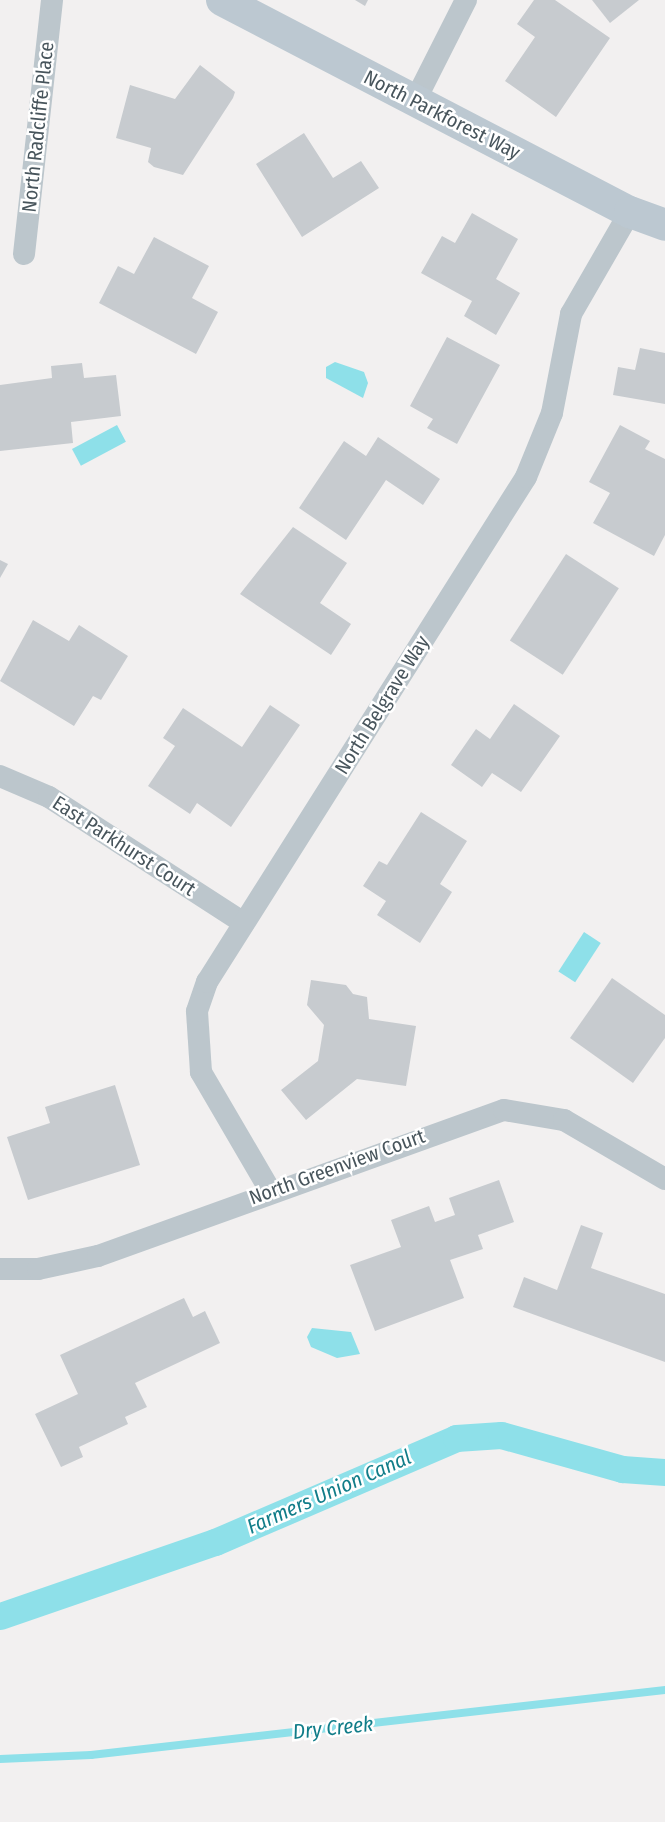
<!DOCTYPE html>
<style>
body{margin:0}
#map{position:relative;width:665px;height:1822px;overflow:hidden;background:#f2f0f0;font-family:"Fira Sans Condensed",sans-serif}
div>[style]{position:absolute}
[style*='--x']{left:calc(var(--x)*1px);top:calc(var(--y)*1px);width:calc(var(--w)*1px);rotate:calc(var(--a)*1deg)}
.water>*{inset:0;background:#8ee0e9;transform-origin:0 0}
.stream>*{height:8px;margin:-4px;padding:0 4px;transform-origin:4px;border-radius:4px;background:#8ee0e9}
.canal>*{height:27px;margin:-13.5px;padding:0 13.5px;transform-origin:13.5px;border-radius:13.5px;background:#8ee0e9}
.building>*{inset:0;background:#c7cbcf;transform-origin:0 0}
.street>*{height:22px;margin:-11px;padding:0 11px;transform-origin:11px;border-radius:11px;background:#bcc6cc}
.secondary>*{height:32px;margin:-16px;padding:0 16px;transform-origin:16px;border-radius:16px;background:#bcc8d1}
span{translate:-50% -50%;white-space:nowrap;text-align:center;line-height:1.15;-webkit-text-stroke:5px #fff;paint-order:stroke}
.street-label{font-size:20px;color:#48555c}
.water-label{font-size:21px;color:#117d89;font-style:italic}
</style>
<div id="map">
<div class="water">
<div style="clip-path:polygon(335px 362px,364px 372px,368px 383px,363px 398px,326px 378px,326px 367px)"></div>
<div style="left:117px;top:425px;width:19px;height:51px;rotate:62deg"></div>
<div style="left:584px;top:932px;width:20px;height:47px;rotate:33deg"></div>
<div style="clip-path:polygon(312px 1328px,351px 1332px,360px 1354px,337px 1358px,311px 1347px,307px 1337px)"></div>
</div>
<div class="stream">
<div style="--x:0;--y:1759;--w:91;--a:-2.5"></div>
<div style="--x:91;--y:1755;--w:578;--a:-6.46"></div>
</div>
<div class="canal">
<div style="--x:0;--y:1616;--w:227;--a:-19"></div>
<div style="--x:215;--y:1542;--w:262;--a:-23.3"></div>
<div style="--x:456;--y:1438;--w:45;--a:-3.8"></div>
<div style="--x:501;--y:1435;--w:126;--a:15.7"></div>
<div style="--x:622;--y:1469;--w:43;--a:4"></div>
</div>
<div class="building">
<div style="clip-path:polygon(355px 0,368px 0,365px 6px)"></div>
<div style="clip-path:polygon(534px 0,555px 0,610px 38px,556px 117px,505px 81px,535px 37px,517px 24px)"></div>
<div style="clip-path:polygon(592px 0,639px 0,610px 23px)"></div>
<div style="clip-path:polygon(200px 65px,235px 92px,233px 98px,183px 175px,154px 167px,148px 162px,151px 148px,116px 138px,130px 85px,175px 99px)"></div>
<div style="clip-path:polygon(304px 133px,333px 178px,361px 161px,379px 188px,302px 237px,256px 164px)"></div>
<div style="clip-path:polygon(472px 213px,518px 239px,496px 279px,520px 293px,496px 335px,464px 316px,472px 301px,421px 273px,442px 236px,455px 243px)"></div>
<div style="clip-path:polygon(154px 237px,209px 266px,192px 298px,218px 312px,196px 354px,99px 303px,118px 266px,134px 274px)"></div>
<div style="clip-path:polygon(447px 337px,500px 365px,457px 444px,427px 428px,433px 419px,410px 406px)"></div>
<div style="clip-path:polygon(640px 348px,665px 353px,665px 404px,613px 395px,618px 367px,635px 370px)"></div>
<div style="clip-path:polygon(82px 363px,84px 378px,116px 375px,121px 416px,71px 422px,73px 443px,0 451px,0 385px,52px 378px,51px 366px)"></div>
<div style="clip-path:polygon(620px 425px,650px 441px,645px 449px,665px 459px,665px 535px,654px 556px,593px 523px,610px 493px,589px 482px)"></div>
<div style="clip-path:polygon(378px 437px,440px 479px,423px 505px,386px 480px,346px 540px,299px 508px,344px 441px,366px 456px)"></div>
<div style="clip-path:polygon(293px 527px,347px 563px,320px 603px,351px 624px,331px 655px,240px 594px)"></div>
<div style="left:566px;top:554px;width:63px;height:103px;rotate:33deg"></div>
<div style="clip-path:polygon(0 560px,8px 564px,0 578px)"></div>
<div style="clip-path:polygon(33px 620px,69px 641px,79px 625px,128px 656px,101px 700px,93px 696px,74px 726px,0 681px)"></div>
<div style="clip-path:polygon(514px 704px,560px 736px,521px 792px,492px 773px,482px 787px,451px 765px,476px 729px,490px 739px)"></div>
<div style="clip-path:polygon(270px 705px,300px 725px,231px 827px,197px 803px,190px 814px,148px 786px,175px 746px,163px 738px,183px 708px,242px 747px)"></div>
<div style="clip-path:polygon(421px 812px,467px 841px,440px 884px,452px 892px,420px 943px,377px 915px,386px 901px,363px 886px,379px 861px,387px 865px)"></div>
<div style="clip-path:polygon(612px 978px,665px 1015px,665px 1038px,633px 1083px,570px 1038px)"></div>
<div style="clip-path:polygon(311px 980px,346px 985px,353px 994px,367px 997px,369px 1019px,416px 1026px,406px 1086px,357px 1079px,306px 1120px,281px 1090px,318px 1061px,324px 1025px,307px 1005px)"></div>
<div style="clip-path:polygon(115px 1085px,140px 1165px,28px 1200px,7px 1137px,50px 1123px,45px 1107px)"></div>
<div style="clip-path:polygon(499px 1180px,514px 1222px,478px 1235px,483px 1249px,450px 1260px,464px 1298px,375px 1331px,350px 1265px,401px 1247px,391px 1220px,429px 1206px,435px 1222px,455px 1215px,449px 1198px)"></div>
<div style="clip-path:polygon(581px 1225px,603px 1233px,591px 1268px,665px 1294px,665px 1362px,513px 1307px,524px 1277px,557px 1290px)"></div>
<div style="clip-path:polygon(184px 1298px,193px 1317px,205px 1311px,220px 1343px,135px 1383px,147px 1407px,125px 1417px,128px 1424px,79px 1447px,83px 1457px,61px 1467px,35px 1414px,78px 1394px,60px 1355px)"></div>
</div>
<div class="street">
<div style="--x:415;--y:101;--w:113;--a:-63.2"></div>
<div style="--x:24;--y:254;--w:256;--a:-83.7"></div>
<div style="--x:0;--y:776;--w:53;--a:23.2"></div>
<div style="--x:49;--y:797;--w:232;--a:32.9"></div>
<div style="--x:271;--y:1192;--w:139;--a:-120.3"></div>
<div style="--x:201;--y:1072;--w:61;--a:-93.8"></div>
<div style="--x:197;--y:1011;--w:31;--a:-71"></div>
<div style="--x:207;--y:982;--w:597;--a:-57.72"></div>
<div style="--x:526;--y:477;--w:69;--a:-67.9"></div>
<div style="--x:552;--y:413;--w:101;--a:-79.1"></div>
<div style="--x:571;--y:314;--w:118;--a:-60"></div>
<div style="--x:0;--y:1269;--w:38;--a:0"></div>
<div style="--x:38;--y:1269;--w:61;--a:-12.2"></div>
<div style="--x:98;--y:1256;--w:431;--a:-19.8"></div>
<div style="--x:504;--y:1110;--w:61;--a:9.5"></div>
<div style="--x:564;--y:1120;--w:117;--a:30.3"></div>
</div>
<div class="secondary">
<div style="--x:222;--y:0;--w:460;--a:27.5"></div>
<div style="--x:630;--y:212;--w:37;--a:20"></div>
</div>
<div class="street-label">
<span style="left:442px;top:115px;rotate:27deg">North Parkforest Way</span>
<span style="left:38px;top:127px;rotate:-84deg">North Radcliffe Place</span>
<span style="left:382px;top:705px;rotate:-58deg">North Belgrave Way</span>
<span style="left:124px;top:846px;rotate:33deg">East Parkhurst Court</span>
<span style="left:337px;top:1167px;rotate:-20deg">North Greenview Court</span>
</div>
<div class="water-label">
<span style="left:329px;top:1492px;rotate:-24deg">Farmers Union Canal</span>
<span style="left:333px;top:1728px;rotate:-6deg">Dry Creek</span>
</div>
</div>
